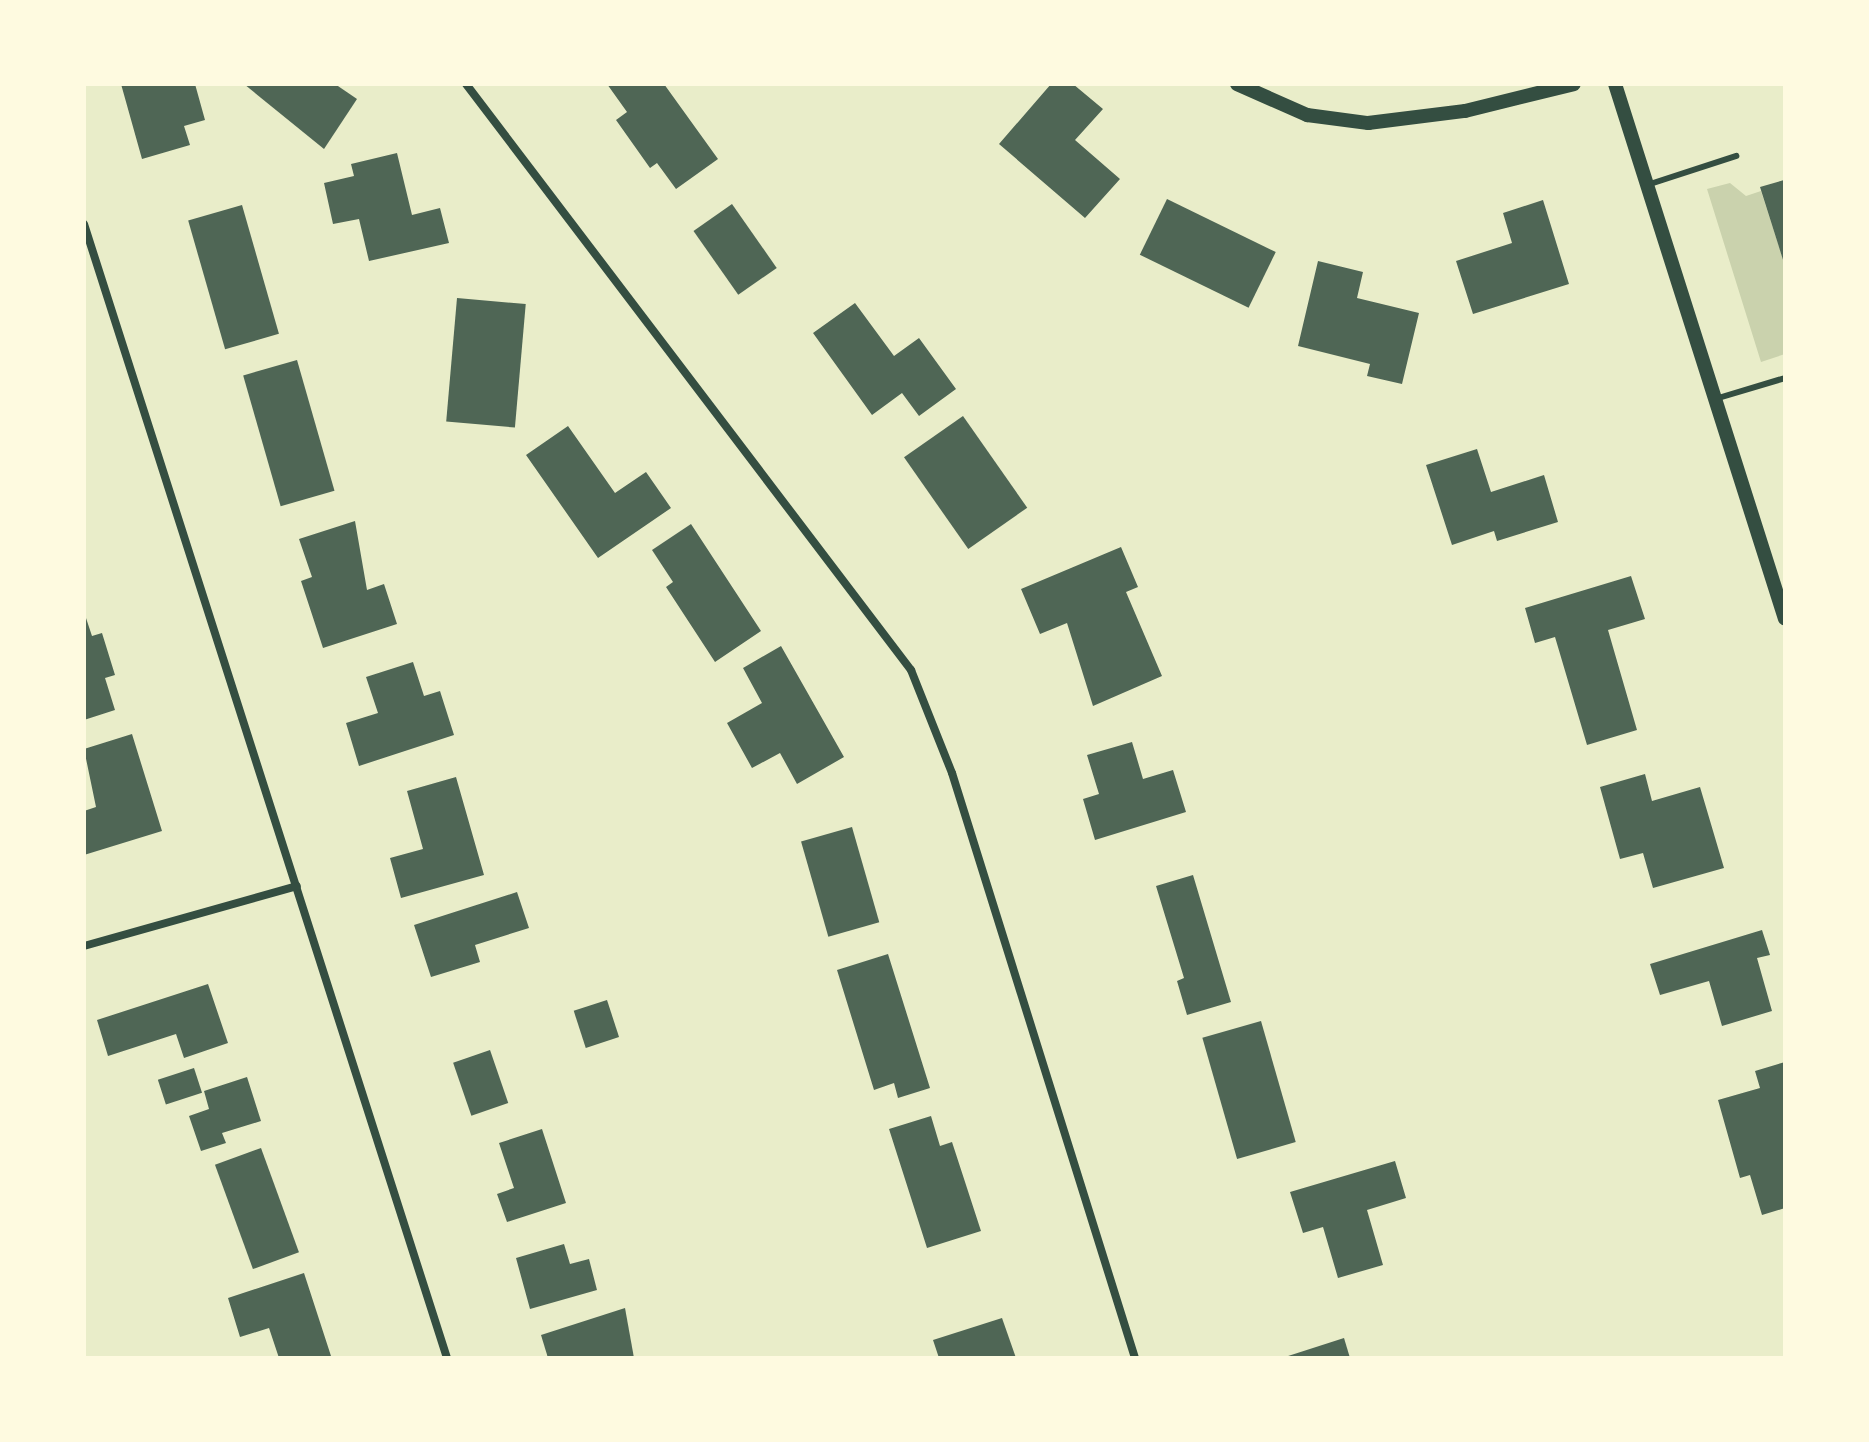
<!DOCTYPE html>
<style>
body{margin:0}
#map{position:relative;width:1869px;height:1442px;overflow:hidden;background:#e9edc9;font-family:Rubik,sans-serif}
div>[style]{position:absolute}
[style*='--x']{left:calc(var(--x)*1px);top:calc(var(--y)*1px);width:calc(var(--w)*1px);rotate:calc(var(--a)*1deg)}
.green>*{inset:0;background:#cad2ad}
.building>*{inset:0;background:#4f6655;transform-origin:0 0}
.service>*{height:6px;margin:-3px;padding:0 3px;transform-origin:3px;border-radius:3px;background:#344e41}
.minor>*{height:8px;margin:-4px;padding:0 4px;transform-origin:4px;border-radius:4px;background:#344e41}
.tertiary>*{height:14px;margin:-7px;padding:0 7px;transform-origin:7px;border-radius:7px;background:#344e41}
span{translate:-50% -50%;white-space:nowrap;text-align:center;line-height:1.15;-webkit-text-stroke:6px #fefae0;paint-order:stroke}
.frame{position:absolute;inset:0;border:86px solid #fefae0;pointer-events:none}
</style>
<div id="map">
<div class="green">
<div style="clip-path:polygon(1730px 183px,1746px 196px,1761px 191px,1785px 265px,1785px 354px,1761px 362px,1707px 189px)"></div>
</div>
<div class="building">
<div style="clip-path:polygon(121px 84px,195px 84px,205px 120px,184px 126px,190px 145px,142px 159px)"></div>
<div style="clip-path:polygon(244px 84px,335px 84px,357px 99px,324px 149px)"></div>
<div style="clip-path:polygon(607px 84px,664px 84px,718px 159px,676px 189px,657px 163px,650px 168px,616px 120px,627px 112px)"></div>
<div style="clip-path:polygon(1051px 84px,1073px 84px,1103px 109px,1075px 140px,1120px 179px,1085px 218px,999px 144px)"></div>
<div style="clip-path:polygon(397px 153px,412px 215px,440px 208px,449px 243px,369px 261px,359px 219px,333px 224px,324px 183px,354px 176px,351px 164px)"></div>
<div style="clip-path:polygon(1785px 171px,1785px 263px,1784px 263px,1760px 187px,1784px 180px)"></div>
<div style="left:1167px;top:199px;width:121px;height:62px;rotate:26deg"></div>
<div style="clip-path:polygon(1543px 200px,1569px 284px,1473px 314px,1456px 261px,1512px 243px,1503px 213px)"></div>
<div style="left:732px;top:204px;width:78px;height:47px;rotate:55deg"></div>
<div style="left:242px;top:205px;width:134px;height:56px;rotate:74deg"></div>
<div style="clip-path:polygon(1318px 261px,1363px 272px,1357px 298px,1419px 313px,1402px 384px,1367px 376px,1370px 364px,1298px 346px)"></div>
<div style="left:457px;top:298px;width:69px;height:124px;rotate:5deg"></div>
<div style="clip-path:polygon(855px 303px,894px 356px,919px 338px,956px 389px,919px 416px,902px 393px,872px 415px,813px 333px)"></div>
<div style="left:297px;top:360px;width:136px;height:56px;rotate:74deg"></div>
<div style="left:963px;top:416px;width:112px;height:72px;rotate:55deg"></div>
<div style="clip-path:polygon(568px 426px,615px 493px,646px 472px,671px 508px,598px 558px,526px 455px)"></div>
<div style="clip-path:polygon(1477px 449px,1491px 492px,1544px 475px,1558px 522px,1497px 541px,1494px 531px,1452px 545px,1426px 465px)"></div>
<div style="clip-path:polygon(355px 521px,367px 590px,384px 584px,397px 624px,323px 648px,301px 581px,312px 577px,299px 539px)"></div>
<div style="clip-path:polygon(691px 524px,761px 631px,715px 662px,666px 587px,673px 582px,652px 550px)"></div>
<div style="clip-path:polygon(1121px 547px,1138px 587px,1126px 592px,1162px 676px,1093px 706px,1067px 623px,1040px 634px,1021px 589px)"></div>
<div style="clip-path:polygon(1631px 576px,1645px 619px,1608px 630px,1637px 730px,1587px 745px,1555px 637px,1535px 643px,1525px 608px)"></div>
<div style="clip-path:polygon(84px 612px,92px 636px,102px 633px,115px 675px,105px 678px,115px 710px,84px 720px)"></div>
<div style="clip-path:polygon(781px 646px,844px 757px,797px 784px,780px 753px,752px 768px,727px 723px,762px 703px,743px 668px)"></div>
<div style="clip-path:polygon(413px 662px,424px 696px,440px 691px,454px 735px,359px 766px,346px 723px,378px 713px,366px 677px)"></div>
<div style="clip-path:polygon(132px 734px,162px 831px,84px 855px,84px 811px,96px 807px,84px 749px)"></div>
<div style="clip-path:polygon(1132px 742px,1143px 779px,1173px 770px,1186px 812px,1095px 840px,1083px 799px,1099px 794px,1087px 755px)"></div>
<div style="clip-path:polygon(1645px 774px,1652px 801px,1700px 787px,1724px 868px,1653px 888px,1643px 853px,1620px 859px,1600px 787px)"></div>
<div style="clip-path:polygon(456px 777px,484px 875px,401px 898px,390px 858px,423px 849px,407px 791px)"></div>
<div style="left:852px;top:827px;width:99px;height:53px;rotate:74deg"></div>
<div style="clip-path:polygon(1193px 875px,1231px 1002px,1187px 1015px,1177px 981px,1184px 978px,1156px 886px)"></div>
<div style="clip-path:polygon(517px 892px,529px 928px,475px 945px,480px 962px,431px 977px,414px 925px)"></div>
<div style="clip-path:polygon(1762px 930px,1770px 955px,1757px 958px,1772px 1011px,1722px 1026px,1709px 981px,1660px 995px,1650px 964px)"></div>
<div style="clip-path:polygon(888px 954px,930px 1088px,898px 1098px,894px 1083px,874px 1090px,837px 970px)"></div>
<div style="clip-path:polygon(208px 984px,228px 1043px,184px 1058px,176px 1034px,108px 1056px,97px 1020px)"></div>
<div style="left:607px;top:1000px;width:39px;height:35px;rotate:72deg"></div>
<div style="left:1261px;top:1021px;width:126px;height:61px;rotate:74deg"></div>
<div style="left:490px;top:1050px;width:56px;height:39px;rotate:71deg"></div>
<div style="clip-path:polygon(1785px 1062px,1785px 1208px,1762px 1215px,1750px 1175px,1740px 1178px,1718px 1100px,1760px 1088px,1755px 1071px)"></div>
<div style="left:194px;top:1068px;width:26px;height:38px;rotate:72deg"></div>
<div style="clip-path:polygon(247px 1077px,261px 1121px,222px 1133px,226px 1143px,201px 1151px,189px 1116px,209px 1109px,204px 1091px)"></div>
<div style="clip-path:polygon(931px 1116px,940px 1146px,952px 1142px,981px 1231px,927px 1248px,889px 1129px)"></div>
<div style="clip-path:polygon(542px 1129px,566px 1203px,507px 1222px,497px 1194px,514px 1188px,499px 1143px)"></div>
<div style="left:261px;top:1148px;width:111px;height:49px;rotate:70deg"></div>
<div style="clip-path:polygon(1395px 1161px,1406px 1198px,1367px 1210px,1383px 1265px,1338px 1278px,1323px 1227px,1303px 1233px,1290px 1192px)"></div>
<div style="clip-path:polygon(564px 1244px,570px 1264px,589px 1259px,597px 1290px,530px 1309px,516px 1258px)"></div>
<div style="clip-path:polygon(304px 1273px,331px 1356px,279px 1358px,269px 1328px,240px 1337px,228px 1298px)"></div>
<div style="clip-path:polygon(625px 1308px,634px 1358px,548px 1358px,541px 1335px)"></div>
<div style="clip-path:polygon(1002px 1318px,1016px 1358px,939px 1358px,933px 1340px)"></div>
<div style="clip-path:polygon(1344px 1338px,1350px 1358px,1285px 1358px,1285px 1357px)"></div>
</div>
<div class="service">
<div style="--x:1647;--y:185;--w:94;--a:-18"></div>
<div style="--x:1715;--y:399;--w:73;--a:-16.7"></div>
</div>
<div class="minor">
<div style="--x:466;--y:84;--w:736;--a:52.79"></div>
<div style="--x:911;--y:670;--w:111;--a:68.3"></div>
<div style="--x:952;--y:773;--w:613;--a:72.63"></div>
<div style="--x:84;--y:224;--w:1191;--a:72.25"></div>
<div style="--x:84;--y:946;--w:221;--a:-15.7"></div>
</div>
<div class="tertiary">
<div style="--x:1237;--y:84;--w:77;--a:23.9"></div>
<div style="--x:1307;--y:115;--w:62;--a:7.5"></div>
<div style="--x:1368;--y:123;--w:98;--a:-7.1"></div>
<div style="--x:1465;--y:111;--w:112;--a:-13.9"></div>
<div style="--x:1615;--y:84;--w:561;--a:72.37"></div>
</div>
<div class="frame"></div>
</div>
